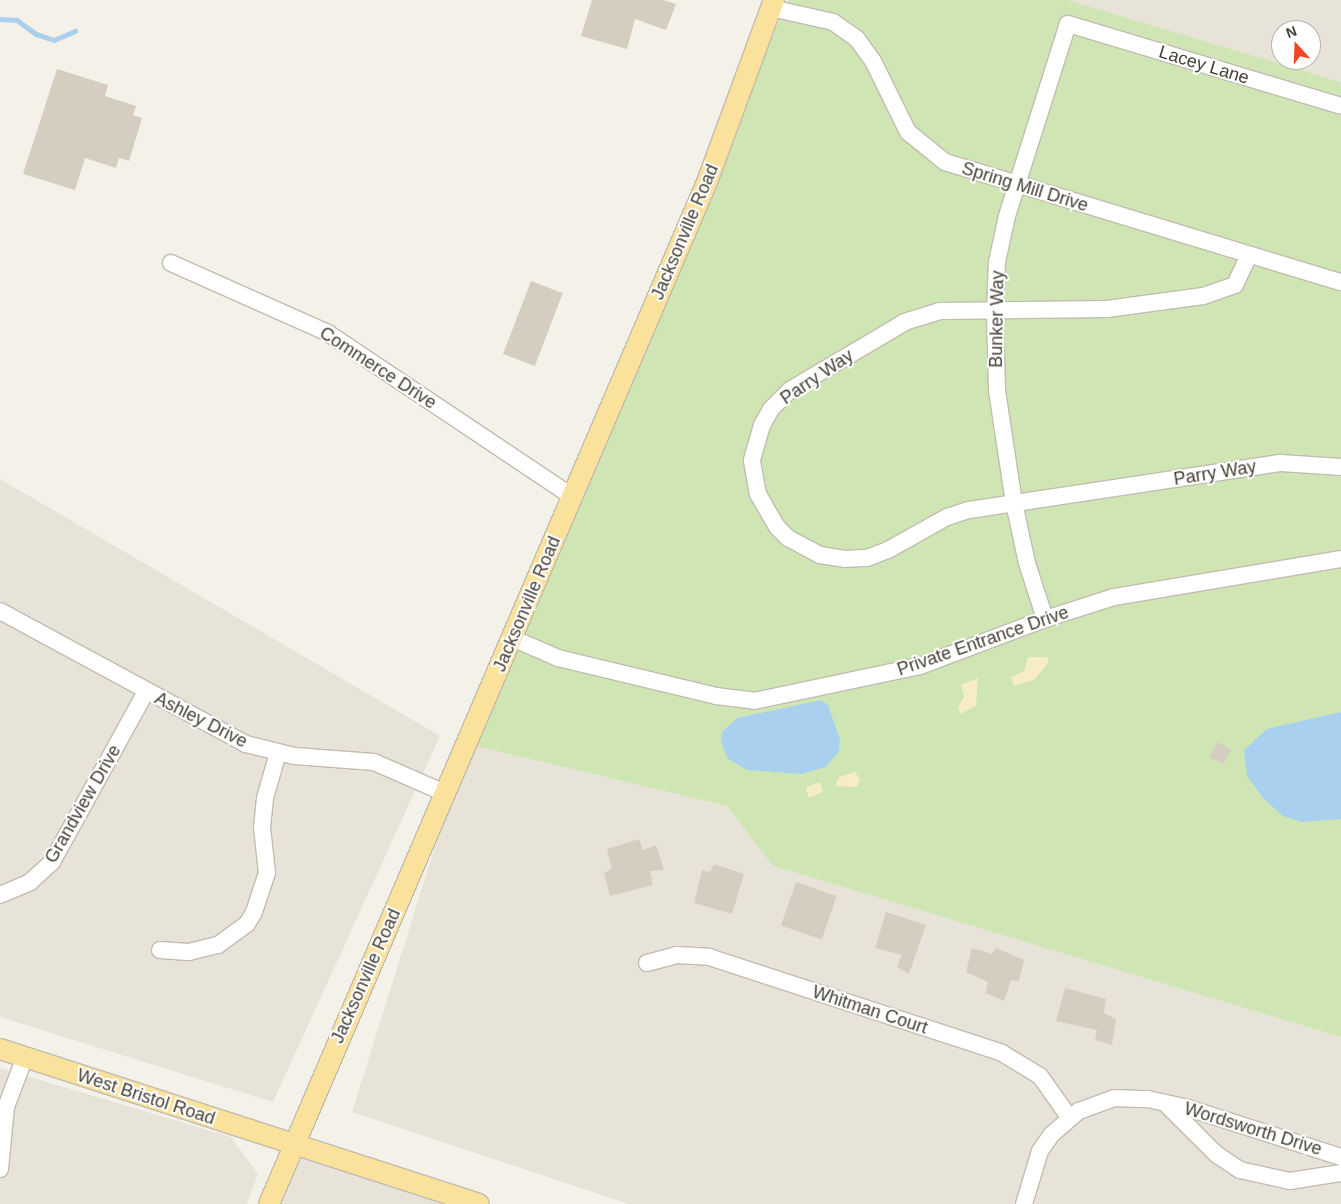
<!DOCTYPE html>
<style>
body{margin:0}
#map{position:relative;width:1341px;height:1204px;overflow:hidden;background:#f4f1e9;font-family:Arial,sans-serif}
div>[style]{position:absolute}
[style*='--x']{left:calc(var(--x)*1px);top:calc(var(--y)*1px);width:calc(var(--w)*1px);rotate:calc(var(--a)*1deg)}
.residential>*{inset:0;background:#e8e3d8}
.green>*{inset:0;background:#cfe6b4}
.sand>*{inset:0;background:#f6edc7}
.water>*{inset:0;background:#a9d0ee}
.stream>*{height:4.5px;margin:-2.25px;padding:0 2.25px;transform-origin:2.25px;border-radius:2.25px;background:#a9d0ee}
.building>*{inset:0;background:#d5cdbf;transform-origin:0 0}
.roads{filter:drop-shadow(1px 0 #c2bcaf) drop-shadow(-1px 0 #c2bcaf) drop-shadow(0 1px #c2bcaf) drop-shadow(0 -1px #c2bcaf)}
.minor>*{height:16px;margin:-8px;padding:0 8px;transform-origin:8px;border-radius:8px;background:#fff}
.major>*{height:20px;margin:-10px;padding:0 10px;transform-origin:10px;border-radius:10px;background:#fae19c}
span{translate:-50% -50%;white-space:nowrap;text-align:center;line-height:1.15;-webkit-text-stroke:4px #fff;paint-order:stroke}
.street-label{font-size:18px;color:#474238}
.north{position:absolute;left:1271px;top:20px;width:50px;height:50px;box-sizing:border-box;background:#fff;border:1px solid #b5b3af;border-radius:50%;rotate:340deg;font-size:14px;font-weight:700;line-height:20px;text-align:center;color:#474238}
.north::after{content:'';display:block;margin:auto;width:18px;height:22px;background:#f14623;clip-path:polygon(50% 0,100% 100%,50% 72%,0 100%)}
</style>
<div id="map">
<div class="residential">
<div style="clip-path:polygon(evenodd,1068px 0,1341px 0,1341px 82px,1068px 0,1281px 30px,1311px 30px,1311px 60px,1281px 60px,1281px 30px)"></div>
<div style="clip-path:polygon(0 479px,440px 736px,273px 1102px,0 1017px)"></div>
<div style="clip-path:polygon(467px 744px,727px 806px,773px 866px,1341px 1037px,1341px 1204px,629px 1204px,352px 1112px)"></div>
<div style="clip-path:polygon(0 1068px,231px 1137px,258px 1174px,247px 1204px,0 1204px)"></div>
<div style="clip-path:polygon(293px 1145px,479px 1204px,270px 1204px)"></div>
</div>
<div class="green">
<div style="clip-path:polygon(788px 0,1068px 0,1341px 82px,1341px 1037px,773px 866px,727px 806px,467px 744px)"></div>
</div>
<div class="sand">
<div style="clip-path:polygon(1028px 657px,1047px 657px,1049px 662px,1034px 680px,1014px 686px,1011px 677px,1024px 671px)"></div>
<div style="clip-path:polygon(978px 678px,976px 705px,961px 714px,958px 707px,964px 697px,961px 685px)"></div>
<div style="clip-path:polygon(855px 772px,860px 780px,857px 787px,835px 786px,839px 777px)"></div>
<div style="clip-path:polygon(820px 782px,823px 792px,809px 798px,806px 788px)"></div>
</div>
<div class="water">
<div style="clip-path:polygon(821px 700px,828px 705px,840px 740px,839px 751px,826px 767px,801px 774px,747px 770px,727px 758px,721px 741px,722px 732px,737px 718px)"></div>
<div style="clip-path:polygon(1341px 712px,1341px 819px,1302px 822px,1283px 816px,1264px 799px,1247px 776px,1244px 750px,1267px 729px)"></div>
</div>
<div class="stream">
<div style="--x:0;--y:19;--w:17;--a:3"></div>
<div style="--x:17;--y:20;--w:24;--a:36"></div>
<div style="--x:36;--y:34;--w:19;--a:18"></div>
<div style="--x:54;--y:40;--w:23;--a:-23"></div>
</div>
<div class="building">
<div style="clip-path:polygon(592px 0,663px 0,676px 4px,666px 30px,635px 19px,627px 49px,581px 36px)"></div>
<div style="clip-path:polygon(57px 69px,108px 85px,105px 96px,136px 106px,133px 115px,142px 118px,129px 161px,119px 158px,116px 168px,85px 158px,75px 190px,23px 174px)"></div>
<div style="left:531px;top:281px;width:34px;height:78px;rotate:21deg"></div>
<div style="left:1217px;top:742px;width:16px;height:17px;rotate:27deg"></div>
<div style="clip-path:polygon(639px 839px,643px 850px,656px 845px,664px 870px,650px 871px,653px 885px,610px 896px,604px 873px,612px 869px,607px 849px)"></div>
<div style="clip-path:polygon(714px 864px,744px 874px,732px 914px,694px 903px,702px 870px,710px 872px)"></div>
<div style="left:796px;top:882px;width:43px;height:46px;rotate:19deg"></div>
<div style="clip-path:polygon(886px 912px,926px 925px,909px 974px,897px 967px,902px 955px,875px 948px)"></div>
<div style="clip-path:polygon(972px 948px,992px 954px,996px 948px,1024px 960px,1019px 981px,1011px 980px,1004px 1001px,986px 993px,988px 982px,966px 972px)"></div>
<div style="clip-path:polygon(1065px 988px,1106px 999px,1104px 1013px,1116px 1019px,1112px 1045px,1095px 1040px,1097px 1030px,1056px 1021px)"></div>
</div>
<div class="roads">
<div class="minor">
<div style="--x:771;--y:8;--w:64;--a:12.7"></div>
<div style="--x:833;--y:22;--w:29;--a:35"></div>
<div style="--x:857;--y:39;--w:27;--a:54"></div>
<div style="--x:873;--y:61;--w:79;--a:63.8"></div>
<div style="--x:908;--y:132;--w:48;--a:39"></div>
<div style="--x:945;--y:162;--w:414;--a:16.9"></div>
<div style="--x:1249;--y:255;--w:33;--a:115"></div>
<div style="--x:1235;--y:285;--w:34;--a:161"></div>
<div style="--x:1203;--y:296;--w:97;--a:172.3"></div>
<div style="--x:1107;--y:309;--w:167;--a:179.3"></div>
<div style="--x:940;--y:311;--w:37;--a:163"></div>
<div style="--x:905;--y:322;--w:134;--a:149.4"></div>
<div style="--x:790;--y:390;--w:27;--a:135"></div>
<div style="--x:771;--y:409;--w:18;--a:119"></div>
<div style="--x:762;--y:425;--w:37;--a:106"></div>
<div style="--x:752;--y:461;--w:34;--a:80"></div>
<div style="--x:758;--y:494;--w:38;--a:60"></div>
<div style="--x:777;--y:527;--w:16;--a:45"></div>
<div style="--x:788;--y:538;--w:36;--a:28"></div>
<div style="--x:820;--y:555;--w:25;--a:9"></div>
<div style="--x:845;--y:559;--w:22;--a:-3"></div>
<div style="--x:867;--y:558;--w:22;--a:-21"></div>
<div style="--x:888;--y:550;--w:68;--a:-29.2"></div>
<div style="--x:947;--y:517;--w:23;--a:-18"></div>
<div style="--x:969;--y:510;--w:316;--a:-8.6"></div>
<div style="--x:1281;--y:463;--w:60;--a:3.8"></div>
<div style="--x:171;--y:263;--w:172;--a:24"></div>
<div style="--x:328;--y:333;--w:295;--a:33.8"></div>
<div style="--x:0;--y:611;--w:280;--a:28.4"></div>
<div style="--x:246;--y:744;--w:50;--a:13.8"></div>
<div style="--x:295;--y:756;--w:79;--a:4.3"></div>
<div style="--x:374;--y:762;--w:77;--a:23.6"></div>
<div style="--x:1045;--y:619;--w:59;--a:-107.8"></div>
<div style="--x:1027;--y:563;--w:61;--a:-102.2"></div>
<div style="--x:1014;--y:503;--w:114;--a:-98.6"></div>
<div style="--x:997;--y:390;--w:79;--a:-91.5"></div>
<div style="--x:995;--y:311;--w:49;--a:-87.7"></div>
<div style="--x:997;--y:262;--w:47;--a:-77.7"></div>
<div style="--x:1007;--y:216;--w:201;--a:-72.4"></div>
<div style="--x:1068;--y:24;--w:285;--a:16.7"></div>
<div style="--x:512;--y:638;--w:50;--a:23.5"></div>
<div style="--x:558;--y:658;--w:163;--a:13.5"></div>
<div style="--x:716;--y:696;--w:38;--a:7"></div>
<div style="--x:754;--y:701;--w:170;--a:-11.9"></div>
<div style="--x:920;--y:666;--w:134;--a:-20.6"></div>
<div style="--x:1045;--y:619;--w:72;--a:-17.7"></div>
<div style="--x:1114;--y:597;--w:230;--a:-9.5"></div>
<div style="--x:0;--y:895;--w:33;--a:-23"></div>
<div style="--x:30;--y:882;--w:30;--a:-42"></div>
<div style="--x:52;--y:862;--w:194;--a:-61.1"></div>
<div style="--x:160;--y:950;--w:29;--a:4"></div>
<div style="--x:189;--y:952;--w:30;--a:-14"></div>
<div style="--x:218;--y:945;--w:36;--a:-36"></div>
<div style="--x:247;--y:924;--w:14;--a:-60"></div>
<div style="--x:254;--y:912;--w:41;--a:-71.6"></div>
<div style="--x:267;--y:873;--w:46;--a:-96.2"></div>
<div style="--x:262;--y:827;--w:29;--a:-84"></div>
<div style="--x:265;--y:798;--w:47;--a:-73.9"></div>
<div style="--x:647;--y:963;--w:30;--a:-15"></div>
<div style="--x:676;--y:955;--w:33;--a:3"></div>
<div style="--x:709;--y:957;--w:308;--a:18.1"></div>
<div style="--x:1002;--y:1053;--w:44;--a:31.2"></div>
<div style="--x:1040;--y:1076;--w:50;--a:54.7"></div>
<div style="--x:1166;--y:1104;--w:71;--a:45"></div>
<div style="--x:1216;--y:1154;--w:29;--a:34"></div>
<div style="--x:1240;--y:1170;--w:51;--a:12.4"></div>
<div style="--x:1290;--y:1181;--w:52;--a:-8.9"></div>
<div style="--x:0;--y:1169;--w:62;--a:-84.5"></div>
<div style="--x:6;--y:1107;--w:53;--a:-69.2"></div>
<div style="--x:1024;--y:1204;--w:55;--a:-73.2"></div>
<div style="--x:1040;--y:1151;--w:19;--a:-55"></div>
<div style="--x:1051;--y:1135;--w:37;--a:-41"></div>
<div style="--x:1079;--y:1111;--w:37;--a:-20"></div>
<div style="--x:1114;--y:1098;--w:34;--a:2"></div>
<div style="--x:1148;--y:1099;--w:41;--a:12.7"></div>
<div style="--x:1188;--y:1108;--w:161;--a:17.8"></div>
</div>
<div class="major">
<div style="--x:0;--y:1049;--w:503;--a:17.93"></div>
<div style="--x:269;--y:1204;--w:1112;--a:-66.8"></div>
<div style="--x:707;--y:182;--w:194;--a:-69.8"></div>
</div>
</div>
<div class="street-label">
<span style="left:1204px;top:65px;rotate:17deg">Lacey Lane</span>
<span style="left:1025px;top:187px;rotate:17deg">Spring Mill Drive</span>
<span style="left:685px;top:232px;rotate:-67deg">Jacksonville Road</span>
<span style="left:997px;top:319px;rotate:-89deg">Bunker Way</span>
<span style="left:378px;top:368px;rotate:33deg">Commerce Drive</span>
<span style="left:817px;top:377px;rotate:-34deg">Parry Way</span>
<span style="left:1215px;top:473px;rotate:-9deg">Parry Way</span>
<span style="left:527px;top:604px;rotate:-67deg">Jacksonville Road</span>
<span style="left:983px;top:641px;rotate:-19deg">Private Entrance Drive</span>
<span style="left:201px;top:720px;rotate:27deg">Ashley Drive</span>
<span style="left:83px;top:804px;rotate:-60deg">Grandview Drive</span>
<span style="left:366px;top:976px;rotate:-66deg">Jacksonville Road</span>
<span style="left:870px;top:1010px;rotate:18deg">Whitman Court</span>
<span style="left:146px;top:1097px;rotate:18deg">West Bristol Road</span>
<span style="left:1253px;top:1129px;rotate:17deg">Wordsworth Drive</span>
</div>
<div class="north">N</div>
</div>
